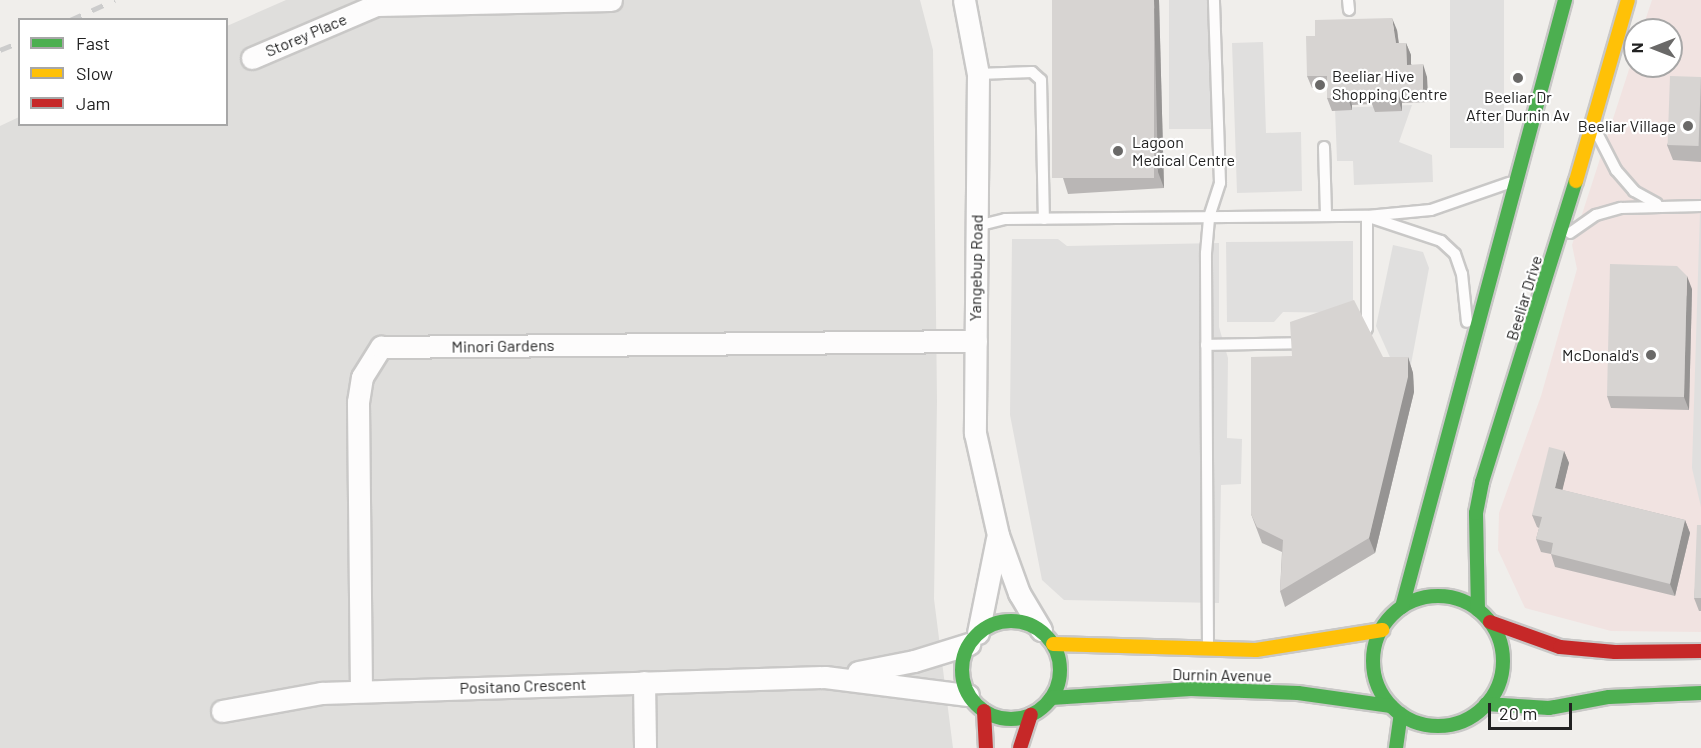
<!DOCTYPE html>
<style>
body{margin:0}
#map{position:relative;width:1701px;height:748px;overflow:hidden;background:#f0eeeb;font-family:Barlow,sans-serif}
div>[style]{position:absolute}
[style*='--x']{left:calc(var(--x)*1px);top:calc(var(--y)*1px);width:calc(var(--w)*1px);rotate:calc(var(--a)*1deg)}
.residential>*{inset:0;background:#dfdedc}
.commercial>*{inset:0;background:#f1e3e1}
.parking>*{inset:0;background:#e0dfde;transform-origin:0 0}
.roads{filter:drop-shadow(2px 0 #c9c8c7) drop-shadow(-2px 0 #c9c8c7) drop-shadow(0 2px #c9c8c7) drop-shadow(0 -2px #c9c8c7)}
.lane>*{height:10px;margin:-5px;padding:0 5px;transform-origin:5px;border-radius:5px;background:#fdfcfc}
.street>*{height:21px;margin:-10.5px;padding:0 10.5px;transform-origin:10.5px;border-radius:10.5px;background:#fdfcfc}
.fast>*{height:14px;margin:-7px;padding:0 7px;transform-origin:7px;border-radius:7px;background:#4caf50}
.fast>.ring{margin:-7px;padding:0;box-sizing:content-box;background:none;border:14px solid #4caf50;border-radius:50%}
.slow>*{height:14px;margin:-7px;padding:0 7px;transform-origin:7px;border-radius:7px;background:#ffc107}
.jam>*{height:14px;margin:-7px;padding:0 7px;transform-origin:7px;border-radius:7px;background:#c62828}
.rail>*{height:4.5px;margin-top:-2.25px;transform-origin:0;background:repeating-linear-gradient(90deg,#ccc 0 12px,transparent 0 24px)}
.wall>*{inset:0;background:#b9b6b5}
.shaded-wall>*{inset:0;background:#969493}
.building>*{inset:0;background:#d7d4d2;transform-origin:0 0}
.dots>*{width:16px;height:16px;translate:-50% -50%;box-sizing:border-box;border:3px solid #fff;border-radius:50%}
span{translate:-50% -50%;white-space:nowrap;text-align:center;line-height:1.15;-webkit-text-stroke:4.5px #fff;paint-order:stroke}
.street-label{font-size:16px;color:#222}
.poi-label{font-size:16px;color:#222}
.left{translate:0 -50%;text-align:left}
.right{translate:-100% -50%;text-align:right}
.legend{position:absolute;left:18px;top:18px;width:210px;height:108px;box-sizing:border-box;background:#fff;border:2px solid #a7a7a7;margin:0;padding:8px 10px;list-style:none;font-size:18px;color:#222}
.legend li{display:flex;align-items:center;gap:12px;height:30px}
.legend b{width:30px;border:2px solid #a7a7a7}
.north{position:absolute;left:1623px;top:18px;width:60px;height:60px;box-sizing:border-box;background:#fff;border:2px solid #a7a7a7;border-radius:50%;rotate:270deg;font-size:16px;font-weight:700;line-height:24px;text-align:center;color:#222}
.north::after{content:'';display:block;margin:auto;width:21px;height:27px;background:#6a6968;clip-path:polygon(50% 0,100% 100%,50% 72%,0 100%)}
.scale{position:absolute;left:1488px;top:703px;width:84px;height:27px;box-sizing:border-box;border:3px solid #222;border-top:0;padding-left:8px;font-size:18px;line-height:21px;white-space:nowrap;color:#222;-webkit-text-stroke:4px #fff;paint-order:stroke}
</style>
<div id="map">
<div class="residential">
<div style="clip-path:polygon(286px 0,920px 0,933px 50px,937px 401px,934px 599px,953px 748px,0 748px,0 126px,19px 117px,20px 124px,226px 124px,227px 26px)"></div>
</div>
<div class="commercial">
<div style="clip-path:polygon(1652px 0,1701px 0,1701px 632px,1611px 631px,1525px 608px,1498px 550px,1499px 513px,1541px 396px,1577px 269px,1572px 245px,1635px 51px,1635px 66px,1671px 66px,1671px 30px,1642px 30px)"></div>
</div>
<div class="parking">
<div style="left:1169px;top:0;width:50px;height:129px"></div>
<div style="left:1450px;top:0;width:54px;height:148px"></div>
<div style="clip-path:polygon(1263px 42px,1266px 133px,1301px 132px,1302px 191px,1237px 193px,1232px 43px)"></div>
<div style="clip-path:polygon(1412px 105px,1399px 142px,1432px 155px,1433px 182px,1354px 185px,1353px 161px,1337px 161px,1335px 108px)"></div>
<div style="clip-path:polygon(1701px 179px,1701px 507px,1692px 468px)"></div>
<div style="clip-path:polygon(1012px 239px,1058px 239px,1067px 246px,1219px 243px,1219px 327px,1228px 358px,1227px 438px,1242px 439px,1241px 484px,1221px 485px,1219px 603px,1064px 600px,1042px 580px,1010px 415px)"></div>
<div style="clip-path:polygon(1353px 241px,1353px 313px,1283px 312px,1274px 322px,1227px 322px,1226px 242px)"></div>
<div style="clip-path:polygon(1393px 245px,1423px 252px,1429px 268px,1411px 364px,1393px 364px,1376px 326px)"></div>
</div>
<div class="roads">
<div class="lane">
<div style="--x:1348;--y:0;--w:10;--a:84"></div>
<div style="--x:978;--y:74;--w:54;--a:-2.1"></div>
<div style="--x:1032;--y:72;--w:12;--a:42"></div>
<div style="--x:1041;--y:80;--w:139;--a:88.8"></div>
<div style="--x:1597;--y:133;--w:42;--a:62.8"></div>
<div style="--x:1616;--y:170;--w:28;--a:49"></div>
<div style="--x:1634;--y:191;--w:26;--a:29"></div>
<div style="--x:1324;--y:147;--w:69;--a:88.3"></div>
<div style="--x:1369;--y:217;--w:76;--a:18.4"></div>
<div style="--x:1441;--y:241;--w:19;--a:43"></div>
<div style="--x:1455;--y:254;--w:21;--a:71"></div>
<div style="--x:1462;--y:274;--w:48;--a:84.1"></div>
<div style="--x:977;--y:226;--w:29;--a:-14"></div>
<div style="--x:1005;--y:219;--w:362;--a:-0.5"></div>
<div style="--x:1367;--y:216;--w:64;--a:-5.4"></div>
<div style="--x:1431;--y:210;--w:83;--a:-19.1"></div>
<div style="--x:1570;--y:233;--w:32;--a:-35"></div>
<div style="--x:1596;--y:215;--w:26;--a:-16"></div>
<div style="--x:1621;--y:208;--w:80;--a:-1.4"></div>
<div style="--x:1362;--y:338;--w:11;--a:-63"></div>
<div style="--x:1367;--y:328;--w:112;--a:-90"></div>
<div style="--x:1206;--y:345;--w:100;--a:-1.1"></div>
<div style="--x:1208;--y:646;--w:393;--a:-90.3"></div>
<div style="--x:1206;--y:253;--w:36;--a:-85"></div>
<div style="--x:1209;--y:217;--w:36;--a:-72"></div>
<div style="--x:1220;--y:183;--w:183;--a:-91.9"></div>
</div>
<div class="street">
<div style="--x:964;--y:0;--w:75;--a:79.3"></div>
<div style="--x:978;--y:74;--w:359;--a:90.5"></div>
<div style="--x:975;--y:433;--w:105;--a:77.3"></div>
<div style="--x:998;--y:535;--w:62;--a:70.1"></div>
<div style="--x:1019;--y:593;--w:43;--a:59.3"></div>
<div style="--x:252;--y:58;--w:135;--a:-23.1"></div>
<div style="--x:376;--y:5;--w:235;--a:-1.2"></div>
<div style="--x:978;--y:633;--w:96;--a:-78.6"></div>
<div style="--x:858;--y:672;--w:57;--a:-11.1"></div>
<div style="--x:914;--y:661;--w:58;--a:-17.2"></div>
<div style="--x:644;--y:682;--w:66;--a:89.1"></div>
<div style="--x:361;--y:691;--w:289;--a:-90.6"></div>
<div style="--x:358;--y:402;--w:25;--a:-81"></div>
<div style="--x:362;--y:377;--w:36;--a:-58"></div>
<div style="--x:381;--y:347;--w:595;--a:-0.58"></div>
<div style="--x:222;--y:711;--w:101;--a:-10.3"></div>
<div style="--x:321;--y:693;--w:504;--a:-1.82"></div>
<div style="--x:825;--y:677;--w:144;--a:7.2"></div>
</div>
<div class="fast">
<div class="ring" style="left:1373px;top:596px;width:116px;height:116px"></div>
<div style="--x:1402;--y:607;--w:629;--a:-74.97"></div>
<div style="--x:1478;--y:610;--w:97;--a:-91.2"></div>
<div style="--x:1476;--y:513;--w:32;--a:-79"></div>
<div style="--x:1482;--y:482;--w:315;--a:-72.7"></div>
<div class="ring" style="left:962px;top:621px;width:84px;height:84px"></div>
<div style="--x:1051;--y:698;--w:140;--a:-3.7"></div>
<div style="--x:1191;--y:689;--w:107;--a:2.1"></div>
<div style="--x:1298;--y:693;--w:94;--a:8"></div>
<div style="--x:1486;--y:704;--w:63;--a:3.6"></div>
<div style="--x:1549;--y:708;--w:61;--a:-10.4"></div>
<div style="--x:1609;--y:697;--w:92;--a:-2.5"></div>
<div style="--x:1396;--y:748;--w:34;--a:-82"></div>
</div>
<div class="slow">
<div style="--x:1576;--y:181;--w:188;--a:-74"></div>
<div style="--x:1053;--y:644;--w:203;--a:1.7"></div>
<div style="--x:1256;--y:650;--w:128;--a:-9"></div>
</div>
<div class="jam">
<div style="--x:1490;--y:622;--w:74;--a:19.7"></div>
<div style="--x:1560;--y:647;--w:55;--a:5.2"></div>
<div style="--x:1615;--y:652;--w:86;--a:-0.7"></div>
<div style="--x:984;--y:711;--w:37;--a:87"></div>
<div style="--x:1020;--y:748;--w:35;--a:-72"></div>
</div>
</div>
<div class="rail">
<div style="--x:70;--y:20;--w:49;--a:-24"></div>
<div style="--x:0;--y:50;--w:22;--a:-22"></div>
</div>
<div class="wall">
<div style="clip-path:polygon(1159px 0,1164px 188px,1068px 194px,1063px 178px)"></div>
<div style="clip-path:polygon(1397px 30px,1399px 43px,1406px 43px,1411px 55px,1411px 64px,1427px 77px,1428px 102px,1402px 103px,1402px 111px,1375px 112px,1372px 104px,1352px 105px,1352px 110px,1332px 111px,1327px 98px,1327px 88px,1312px 88px,1307px 76px)"></div>
<div style="clip-path:polygon(1701px 77px,1701px 162px,1673px 160px,1667px 145px)"></div>
<div style="clip-path:polygon(1692px 289px,1689px 410px,1611px 408px,1607px 396px)"></div>
<div style="clip-path:polygon(1408px 357px,1413px 373px,1414px 392px,1375px 553px,1285px 607px,1280px 591px,1282px 552px,1262px 543px,1251px 514px)"></div>
<div style="clip-path:polygon(1564px 451px,1569px 463px,1562px 490px,1685px 520px,1690px 533px,1675px 596px,1555px 567px,1551px 554px,1541px 552px,1536px 539px,1539px 528px,1537px 527px,1532px 515px)"></div>
<div style="clip-path:polygon(1701px 525px,1701px 611px,1699px 611px,1694px 598px)"></div>
</div>
<div class="shaded-wall">
<div style="clip-path:polygon(1154px 0,1159px 0,1164px 188px,1158px 172px)"></div>
<div style="clip-path:polygon(1392px 18px,1397px 30px,1400px 55px,1396px 43px)"></div>
<div style="clip-path:polygon(1406px 43px,1411px 55px,1411px 77px,1407px 65px)"></div>
<div style="clip-path:polygon(1423px 64px,1427px 77px,1428px 102px,1423px 90px)"></div>
<div style="clip-path:polygon(1397px 91px,1402px 103px,1402px 111px,1398px 99px)"></div>
<div style="clip-path:polygon(1348px 92px,1352px 105px,1352px 110px,1348px 98px)"></div>
<div style="clip-path:polygon(1687px 276px,1692px 289px,1689px 410px,1684px 397px)"></div>
<div style="clip-path:polygon(1408px 357px,1413px 373px,1414px 392px,1375px 553px,1369px 538px)"></div>
<div style="clip-path:polygon(1564px 451px,1569px 463px,1560px 500px,1555px 488px)"></div>
<div style="clip-path:polygon(1685px 520px,1690px 533px,1675px 596px,1670px 584px)"></div>
</div>
<div class="building">
<div style="left:1052px;top:0;width:102px;height:178px"></div>
<div style="clip-path:polygon(1392px 18px,1396px 43px,1406px 43px,1407px 65px,1423px 64px,1423px 90px,1397px 91px,1398px 99px,1370px 100px,1370px 92px,1348px 92px,1348px 98px,1327px 98px,1327px 76px,1307px 76px,1306px 36px,1315px 36px,1315px 20px)"></div>
<div style="left:1670px;top:76px;width:31px;height:69px;rotate:2deg"></div>
<div style="clip-path:polygon(1610px 264px,1677px 266px,1687px 276px,1684px 397px,1607px 396px)"></div>
<div style="clip-path:polygon(1354px 300px,1383px 357px,1408px 357px,1408px 377px,1369px 538px,1280px 591px,1283px 540px,1257px 527px,1251px 514px,1251px 357px,1292px 356px,1290px 322px)"></div>
<div style="clip-path:polygon(1549px 447px,1564px 451px,1555px 488px,1685px 520px,1670px 584px,1551px 554px,1553px 543px,1536px 539px,1542px 517px,1532px 515px)"></div>
<div style="clip-path:polygon(1697px 525px,1701px 525px,1701px 598px,1694px 598px)"></div>
</div>
<div class="dots">
<div style="left:1518px;top:78px;background:#6a6968"></div>
<div style="left:1320px;top:85px;background:#6a6968"></div>
<div style="left:1688px;top:126px;background:#6a6968"></div>
<div style="left:1118px;top:151px;background:#6a6968"></div>
<div style="left:1651px;top:355px;background:#6a6968"></div>
</div>
<div class="street-label">
<span style="left:306px;top:35px;rotate:-23deg">Storey Place</span>
<span style="left:976px;top:268px;rotate:-89deg">Yangebup Road</span>
<span style="left:1524px;top:298px;rotate:-73deg">Beeliar Drive</span>
<span style="left:503px;top:346px;rotate:-1deg">Minori Gardens</span>
<span style="left:1222px;top:675px;rotate:1deg">Durnin Avenue</span>
<span style="left:523px;top:686px;rotate:-2deg">Positano Crescent</span>
</div>
<div class="poi-label">
<span class="left" style="left:1332px;top:85px">Beeliar Hive<br>Shopping Centre</span>
<span style="left:1518px;top:106px">Beeliar Dr<br>After Durnin Av</span>
<span class="right" style="left:1676px;top:126px">Beeliar Village</span>
<span class="left" style="left:1132px;top:151px">Lagoon<br>Medical Centre</span>
<span class="right" style="left:1639px;top:355px">McDonald's</span>
</div>
<ul class="legend">
<li><b style="height:8px;background:#4caf50"></b>Fast</li>
<li><b style="height:8px;background:#ffc107"></b>Slow</li>
<li><b style="height:8px;background:#c62828"></b>Jam</li>
</ul>
<div class="north">N</div>
<div class="scale">20 m</div>
</div>
